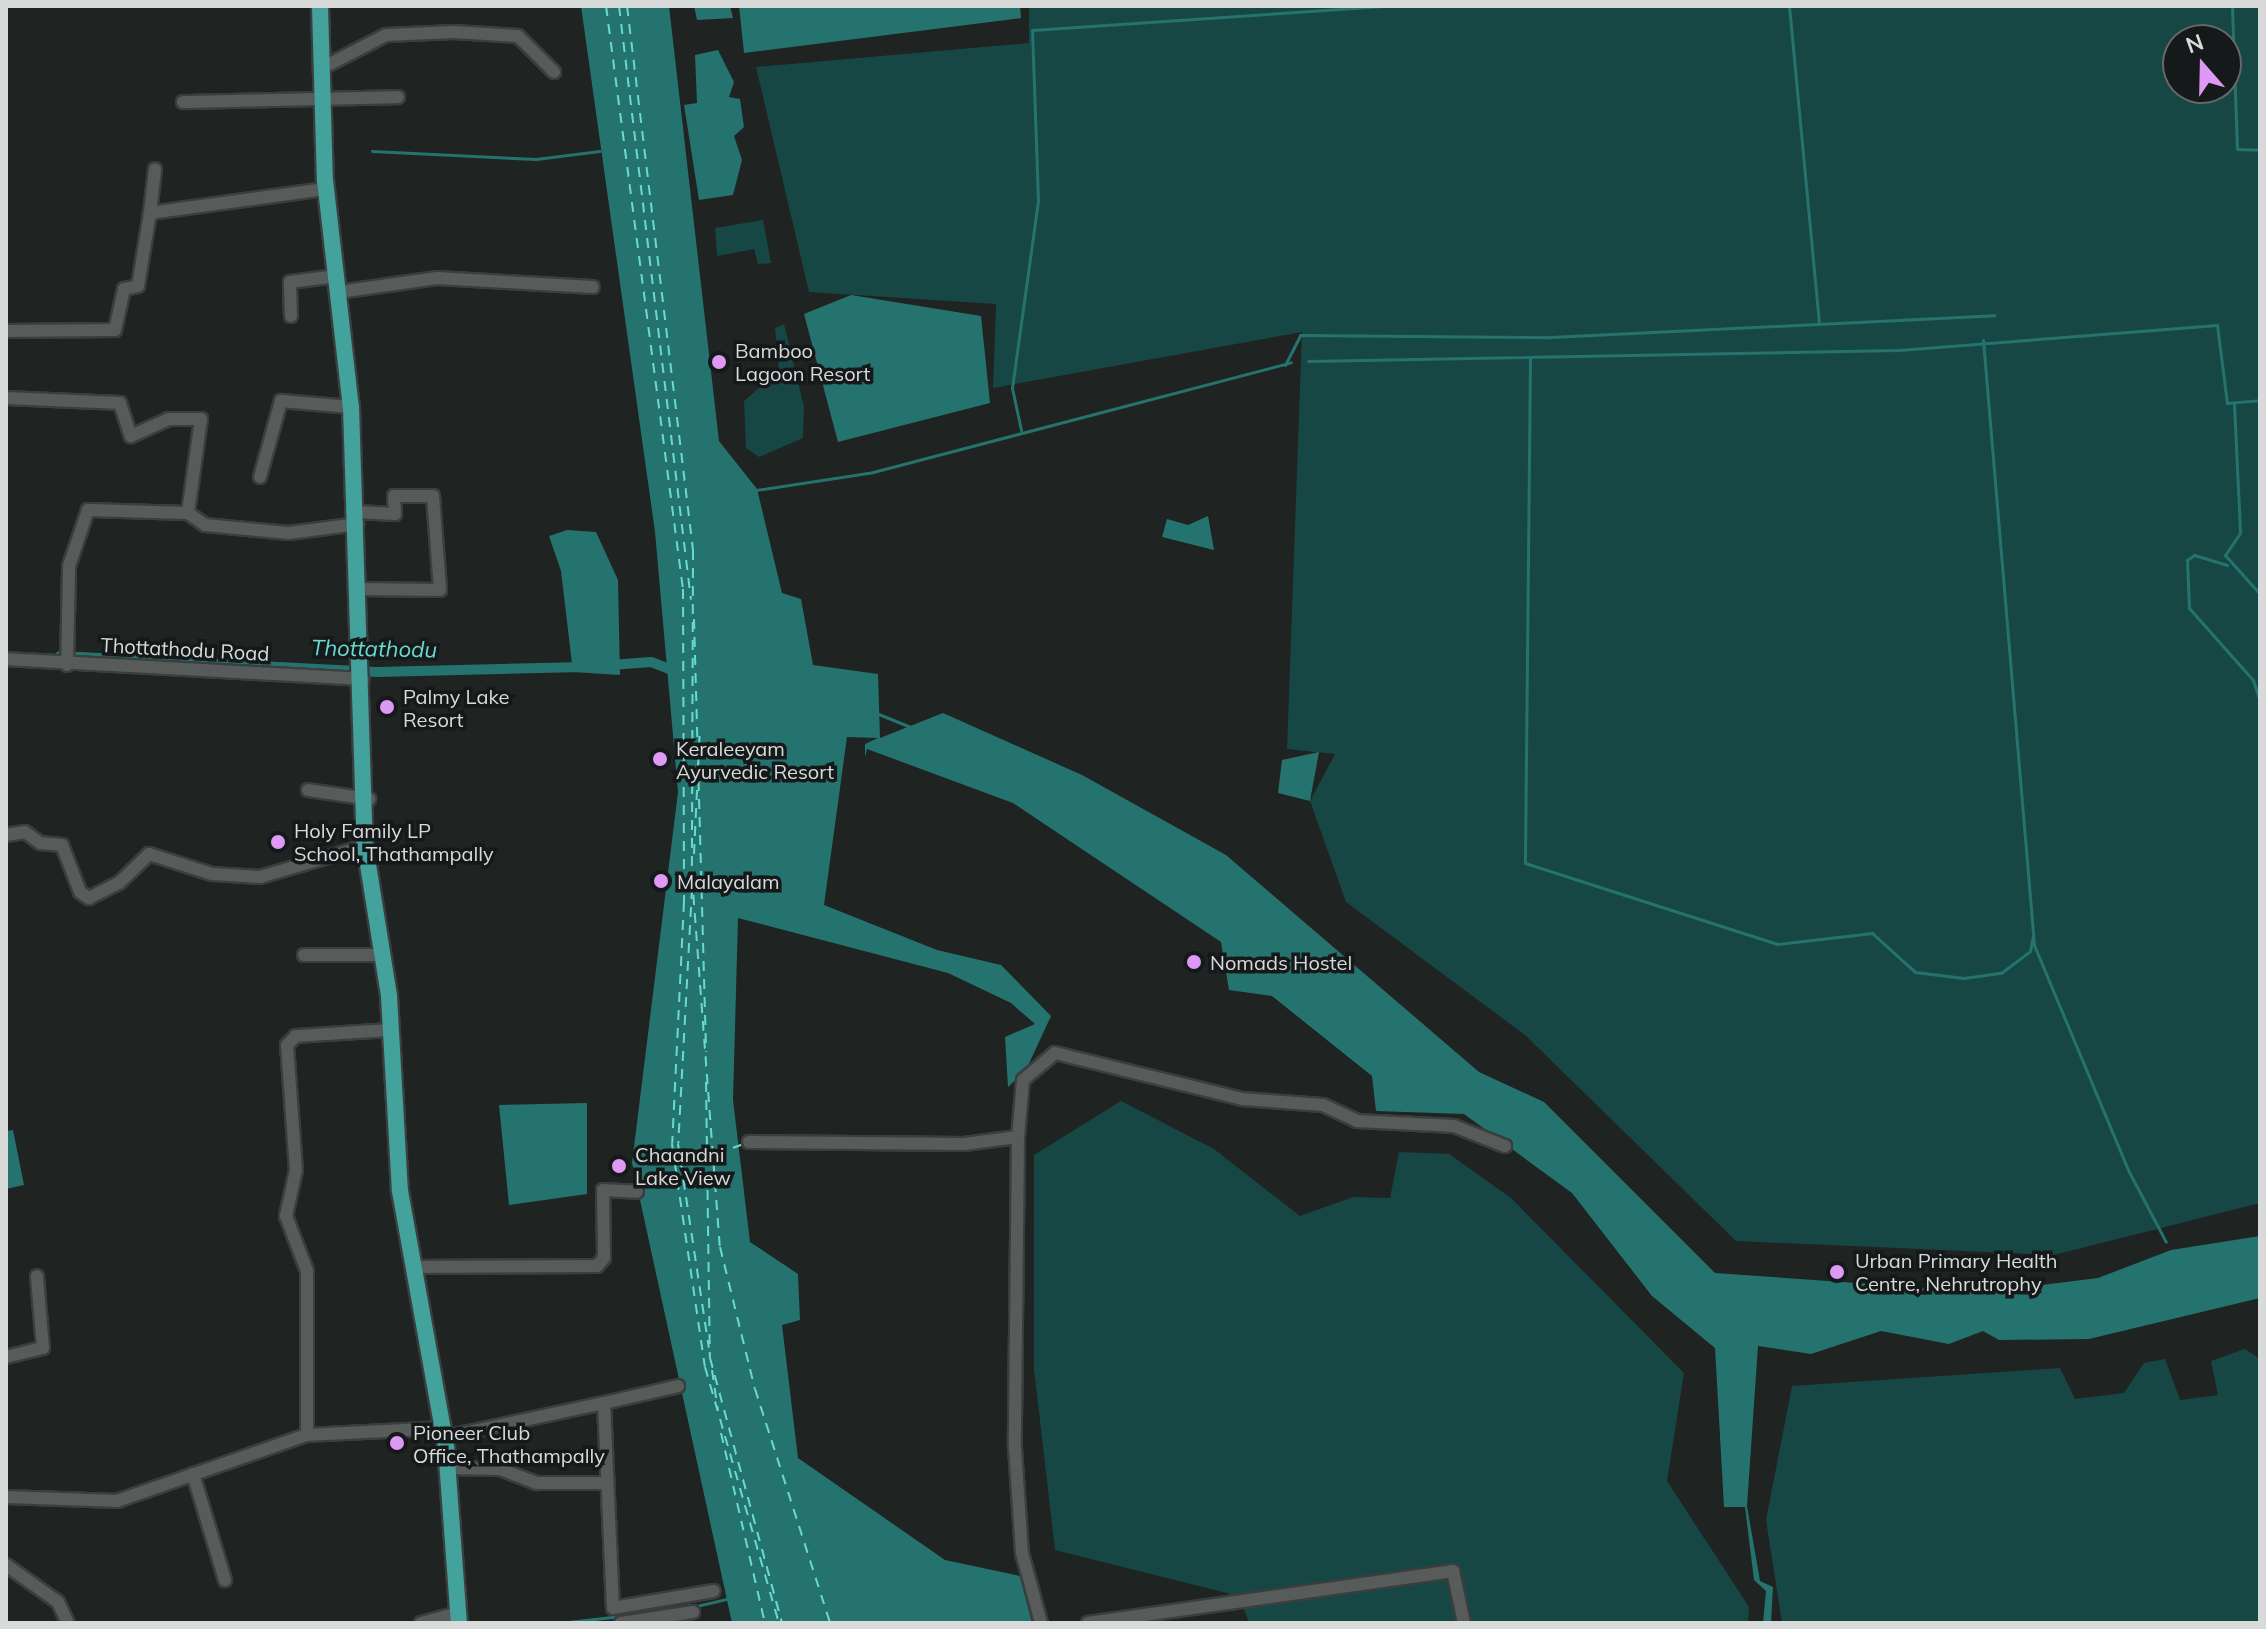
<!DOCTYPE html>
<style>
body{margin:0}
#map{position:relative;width:2266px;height:1629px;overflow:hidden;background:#1f2322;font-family:Mulish,sans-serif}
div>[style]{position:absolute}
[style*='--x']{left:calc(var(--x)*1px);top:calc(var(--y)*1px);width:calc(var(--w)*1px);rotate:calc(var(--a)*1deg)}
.green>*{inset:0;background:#174744}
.water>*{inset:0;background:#25736e}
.stream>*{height:3px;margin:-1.5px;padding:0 1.5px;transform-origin:1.5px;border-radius:1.5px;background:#25736e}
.canal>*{height:10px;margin:-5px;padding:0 5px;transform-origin:5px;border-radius:5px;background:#25736e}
.ferry>*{height:2px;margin-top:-1px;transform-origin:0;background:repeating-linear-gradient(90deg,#67dad1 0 10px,transparent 0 18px)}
.roads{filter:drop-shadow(2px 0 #3b3e3e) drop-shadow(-2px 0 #3b3e3e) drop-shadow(0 2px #3b3e3e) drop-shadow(0 -2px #3b3e3e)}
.minor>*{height:12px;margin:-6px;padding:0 6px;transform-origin:6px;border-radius:6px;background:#575b5a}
.major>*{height:16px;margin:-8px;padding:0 8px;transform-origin:8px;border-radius:8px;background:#43a29c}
.dots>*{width:22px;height:22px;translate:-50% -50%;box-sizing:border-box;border:4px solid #161919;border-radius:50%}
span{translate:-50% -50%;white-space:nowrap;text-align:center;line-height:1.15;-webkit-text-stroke:7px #161919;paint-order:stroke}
.poi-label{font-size:20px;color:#d9dbdb}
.left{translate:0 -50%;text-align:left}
.street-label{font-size:20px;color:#d9dbdb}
.water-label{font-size:22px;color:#67dad1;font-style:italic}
.frame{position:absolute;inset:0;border:8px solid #d9dbdb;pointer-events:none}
.north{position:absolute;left:2162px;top:24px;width:80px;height:80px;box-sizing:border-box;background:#161919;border:2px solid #646767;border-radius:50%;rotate:340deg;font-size:22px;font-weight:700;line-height:32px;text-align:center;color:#d9dbdb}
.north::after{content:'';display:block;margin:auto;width:28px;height:36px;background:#dd99f4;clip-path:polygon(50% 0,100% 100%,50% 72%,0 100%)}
</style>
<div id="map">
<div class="green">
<div style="clip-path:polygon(evenodd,1029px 6px,2260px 6px,2260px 1203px,2054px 1255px,1736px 1241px,1525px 1035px,1346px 902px,1310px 801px,1335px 754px,1287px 749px,1302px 332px,993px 388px,996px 304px,809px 292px,756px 67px,1029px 43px,1029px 6px,2226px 40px,2226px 88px,2178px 88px,2178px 40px,2226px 40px)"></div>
<div style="clip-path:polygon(763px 220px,771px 263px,758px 264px,754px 249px,717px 256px,715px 228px)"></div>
<div style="clip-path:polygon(784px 324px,804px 407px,803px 438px,759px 457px,746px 448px,744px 401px,779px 371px,775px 328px)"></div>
<div style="clip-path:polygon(1121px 1101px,1214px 1149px,1300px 1216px,1353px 1197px,1390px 1198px,1399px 1152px,1449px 1154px,1511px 1198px,1684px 1373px,1667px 1481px,1749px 1607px,1748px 1623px,1249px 1623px,1239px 1596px,1055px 1550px,1034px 1369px,1034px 1155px)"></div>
<div style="clip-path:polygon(2245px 1349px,2260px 1359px,2260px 1623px,1782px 1623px,1766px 1520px,1792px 1386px,2060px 1368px,2075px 1399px,2124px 1393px,2144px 1363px,2165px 1359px,2180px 1400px,2218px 1395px,2211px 1361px)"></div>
</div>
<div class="water">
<div style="clip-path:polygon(581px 6px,669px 6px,719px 441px,757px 489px,782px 593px,801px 599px,813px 665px,878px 674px,880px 738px,943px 713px,1082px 775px,1226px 855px,1479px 1072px,1544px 1102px,1715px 1273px,1985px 1292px,2098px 1278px,2171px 1250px,2260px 1236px,2260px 1298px,2089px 1339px,1999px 1340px,1983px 1331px,1949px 1344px,1881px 1331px,1811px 1354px,1758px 1346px,1747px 1506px,1760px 1581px,1773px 1587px,1771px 1623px,1763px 1623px,1766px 1591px,1754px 1580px,1745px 1507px,1724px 1507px,1715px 1348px,1652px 1296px,1572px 1193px,1464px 1114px,1376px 1111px,1372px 1076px,1272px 996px,1229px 990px,1221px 942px,1013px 803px,867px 749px,865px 757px,865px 744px,878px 738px,847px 737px,824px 905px,937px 950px,1001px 965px,1051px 1016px,1026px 1070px,1008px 1087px,1005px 1037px,1035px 1024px,1011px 1003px,948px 973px,738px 918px,733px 1100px,750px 1242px,798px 1274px,800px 1320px,782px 1325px,798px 1458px,945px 1560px,1020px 1576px,1032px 1623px,732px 1623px,632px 1163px,678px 792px,655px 532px)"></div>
<div style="clip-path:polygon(694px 6px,730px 6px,733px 18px,697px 20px)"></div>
<div style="clip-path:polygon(739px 6px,1020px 6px,1021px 18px,744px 53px)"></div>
<div style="clip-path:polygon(718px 50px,734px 82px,729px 97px,740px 99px,744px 127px,734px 136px,742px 160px,733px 195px,699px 200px,684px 105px,697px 103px,695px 55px)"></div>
<div style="clip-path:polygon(851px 295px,981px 316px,990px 403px,838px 442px,804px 314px)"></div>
<div style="clip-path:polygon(1208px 516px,1214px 550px,1162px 537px,1167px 519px,1188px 525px)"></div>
<div style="clip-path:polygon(567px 530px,596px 532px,618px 580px,620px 675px,573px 672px,561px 571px,549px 536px)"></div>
<div style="clip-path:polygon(1319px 752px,1310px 801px,1278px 793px,1282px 760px)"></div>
<div style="clip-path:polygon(587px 1103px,587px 1194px,509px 1205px,499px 1105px)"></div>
<div style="clip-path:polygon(13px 1130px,24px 1185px,6px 1189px,6px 1131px)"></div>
</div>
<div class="stream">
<div style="--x:1789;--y:6;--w:319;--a:84.6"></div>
<div style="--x:2232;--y:6;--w:143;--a:88"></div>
<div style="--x:2237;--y:149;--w:23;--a:2"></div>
<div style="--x:372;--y:151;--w:164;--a:2.8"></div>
<div style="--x:536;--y:159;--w:64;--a:-7.2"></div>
<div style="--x:1983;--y:340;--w:607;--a:85.18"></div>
<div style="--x:2034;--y:945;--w:244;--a:67.3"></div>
<div style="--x:2128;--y:1170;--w:81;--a:62.2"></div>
<div style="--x:1530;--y:357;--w:506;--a:90.57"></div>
<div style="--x:1525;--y:863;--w:265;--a:17.8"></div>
<div style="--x:1777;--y:944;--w:96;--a:-6.6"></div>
<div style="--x:1872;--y:933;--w:58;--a:42.2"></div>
<div style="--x:1915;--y:972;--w:49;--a:7"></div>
<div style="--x:1964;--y:978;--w:37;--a:-8"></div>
<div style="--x:2001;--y:973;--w:36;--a:-37"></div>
<div style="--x:2030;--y:951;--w:16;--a:-79"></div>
<div style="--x:1308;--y:361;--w:591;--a:-1.07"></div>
<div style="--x:1899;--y:350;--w:319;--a:-4.5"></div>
<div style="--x:2217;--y:325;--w:79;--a:82.7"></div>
<div style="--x:2227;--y:403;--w:33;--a:-5"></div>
<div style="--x:1285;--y:365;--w:34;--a:-63"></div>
<div style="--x:1300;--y:335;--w:251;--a:0.5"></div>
<div style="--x:1551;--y:337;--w:444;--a:-2.8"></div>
<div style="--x:2234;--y:404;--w:129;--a:87.3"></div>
<div style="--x:2240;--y:533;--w:27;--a:124"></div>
<div style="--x:2225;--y:555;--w:52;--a:48.1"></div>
<div style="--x:1021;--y:430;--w:43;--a:-102.1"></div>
<div style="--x:1012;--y:388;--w:189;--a:-82.1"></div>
<div style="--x:1038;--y:201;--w:171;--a:-92"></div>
<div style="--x:1032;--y:30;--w:353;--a:-3.9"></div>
<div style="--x:756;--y:490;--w:118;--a:-8.7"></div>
<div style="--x:873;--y:472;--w:432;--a:-14.7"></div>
<div style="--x:2227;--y:565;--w:34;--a:-163"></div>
<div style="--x:2194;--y:555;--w:9;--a:144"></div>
<div style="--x:2187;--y:560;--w:48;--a:87.6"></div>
<div style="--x:2189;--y:608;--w:96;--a:48.4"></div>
<div style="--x:2253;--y:680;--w:22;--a:72"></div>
<div style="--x:876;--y:713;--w:40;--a:22"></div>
<div style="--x:692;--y:1607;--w:36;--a:-13"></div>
<div style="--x:559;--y:1623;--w:107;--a:-6.5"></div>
</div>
<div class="canal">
<div style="--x:60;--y:656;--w:317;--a:2.9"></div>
<div style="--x:377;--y:672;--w:206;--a:-1.4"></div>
<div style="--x:611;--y:665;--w:40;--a:-4.3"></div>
<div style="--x:651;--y:662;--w:28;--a:21"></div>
</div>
<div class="ferry">
<div style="--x:606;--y:6;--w:588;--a:82.48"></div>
<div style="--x:683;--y:589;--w:313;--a:89.8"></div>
<div style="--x:684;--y:902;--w:242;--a:92.8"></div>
<div style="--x:672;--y:1144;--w:225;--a:81.6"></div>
<div style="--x:705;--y:1367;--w:266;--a:73.9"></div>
<div style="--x:619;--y:6;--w:598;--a:83.09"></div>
<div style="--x:627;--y:6;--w:548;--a:83.08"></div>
<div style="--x:693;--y:550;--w:327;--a:90.2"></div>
<div style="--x:692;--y:877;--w:371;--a:85.7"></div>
<div style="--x:720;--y:1247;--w:146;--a:76.2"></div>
<div style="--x:755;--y:1389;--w:246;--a:72.2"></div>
<div style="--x:694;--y:619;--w:433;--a:88.4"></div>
<div style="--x:694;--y:854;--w:125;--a:-87.3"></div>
<div style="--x:692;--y:889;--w:255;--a:93.1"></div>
<div style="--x:678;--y:1144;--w:206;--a:81.4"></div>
<div style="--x:706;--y:1082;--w:276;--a:89.2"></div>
<div style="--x:710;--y:1358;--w:275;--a:74.8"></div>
<div style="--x:716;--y:1154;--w:30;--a:-20"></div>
<div style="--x:712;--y:1370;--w:41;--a:81.7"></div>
<div style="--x:721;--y:1433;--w:195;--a:77"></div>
</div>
<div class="roads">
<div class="minor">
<div style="--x:324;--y:67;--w:70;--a:-27.3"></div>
<div style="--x:386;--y:35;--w:68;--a:-2.5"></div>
<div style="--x:454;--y:32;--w:64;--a:3.6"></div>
<div style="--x:518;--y:36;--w:51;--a:45"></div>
<div style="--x:183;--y:102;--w:215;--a:-1.3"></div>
<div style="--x:150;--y:213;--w:44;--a:-83.5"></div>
<div style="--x:339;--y:292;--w:99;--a:-8.1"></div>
<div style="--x:437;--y:278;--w:156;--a:3.3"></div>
<div style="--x:291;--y:316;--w:34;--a:-92"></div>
<div style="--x:290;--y:282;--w:47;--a:-7.3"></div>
<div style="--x:6;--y:331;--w:109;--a:-0.5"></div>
<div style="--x:115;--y:330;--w:42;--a:-77.6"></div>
<div style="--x:124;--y:289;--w:14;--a:-12"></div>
<div style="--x:138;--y:286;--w:74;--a:-80.7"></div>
<div style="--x:150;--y:213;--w:178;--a:-7.8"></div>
<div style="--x:6;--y:398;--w:114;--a:2.5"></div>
<div style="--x:120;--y:403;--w:35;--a:72"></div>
<div style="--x:131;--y:436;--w:42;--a:-24.1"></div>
<div style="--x:169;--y:419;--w:32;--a:0"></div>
<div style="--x:201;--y:419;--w:95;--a:97.9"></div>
<div style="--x:188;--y:513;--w:21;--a:35"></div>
<div style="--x:205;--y:525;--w:84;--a:5.4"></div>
<div style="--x:289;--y:533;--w:69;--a:-7.5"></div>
<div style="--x:260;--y:477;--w:79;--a:-74.6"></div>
<div style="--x:281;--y:401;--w:70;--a:4.9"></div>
<div style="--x:356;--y:512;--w:39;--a:3"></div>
<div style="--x:395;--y:514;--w:18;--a:-93"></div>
<div style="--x:394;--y:496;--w:39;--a:0"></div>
<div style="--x:433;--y:496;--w:94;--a:85.7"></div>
<div style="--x:440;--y:590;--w:80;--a:-179.3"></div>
<div style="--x:6;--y:659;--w:357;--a:3.2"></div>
<div style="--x:67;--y:665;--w:99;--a:-88.8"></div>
<div style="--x:69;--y:566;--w:59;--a:-71.3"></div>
<div style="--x:88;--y:510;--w:100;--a:1.7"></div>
<div style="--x:308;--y:790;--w:62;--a:8.4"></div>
<div style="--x:6;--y:835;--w:19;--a:-9"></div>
<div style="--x:25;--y:832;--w:19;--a:36"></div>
<div style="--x:40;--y:843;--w:22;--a:5"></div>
<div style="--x:62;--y:845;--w:50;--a:69"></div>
<div style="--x:80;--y:892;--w:11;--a:34"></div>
<div style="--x:89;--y:898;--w:34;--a:-27"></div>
<div style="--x:119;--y:883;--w:42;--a:-44"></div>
<div style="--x:149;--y:854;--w:66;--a:17.6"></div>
<div style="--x:212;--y:874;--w:48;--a:3.6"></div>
<div style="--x:260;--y:877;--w:109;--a:-16.4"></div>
<div style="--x:304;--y:955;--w:78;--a:0"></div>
<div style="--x:1018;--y:1137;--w:57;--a:-85"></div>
<div style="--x:1023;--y:1080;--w:42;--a:-40.2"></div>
<div style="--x:1055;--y:1053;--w:193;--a:13.8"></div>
<div style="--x:1242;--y:1099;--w:81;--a:4.2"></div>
<div style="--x:1323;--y:1105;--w:38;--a:25"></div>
<div style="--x:1357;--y:1121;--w:97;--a:3"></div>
<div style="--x:1454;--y:1126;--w:55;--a:21.4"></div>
<div style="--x:749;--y:1142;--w:215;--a:0.5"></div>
<div style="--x:964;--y:1144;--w:54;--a:-7.4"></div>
<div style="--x:1018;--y:1137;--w:311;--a:90.6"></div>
<div style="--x:1015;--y:1448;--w:105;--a:86.2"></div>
<div style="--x:1022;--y:1553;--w:73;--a:74.8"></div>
<div style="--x:412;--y:1267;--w:185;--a:-0.3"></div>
<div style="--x:597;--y:1266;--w:11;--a:-49"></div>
<div style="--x:604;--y:1258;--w:68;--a:-90.8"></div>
<div style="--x:603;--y:1190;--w:34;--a:3"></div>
<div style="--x:6;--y:1357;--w:38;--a:-14"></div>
<div style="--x:43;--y:1348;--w:72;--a:-94.8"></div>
<div style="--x:604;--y:1403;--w:76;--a:-12.9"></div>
<div style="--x:307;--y:1435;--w:164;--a:-90"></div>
<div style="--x:307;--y:1271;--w:59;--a:-110.9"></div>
<div style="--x:286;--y:1216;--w:47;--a:-77.7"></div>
<div style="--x:296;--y:1170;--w:125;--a:-94.1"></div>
<div style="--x:287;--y:1045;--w:13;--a:-45"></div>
<div style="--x:296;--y:1036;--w:96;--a:-3.6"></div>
<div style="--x:445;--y:1437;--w:163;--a:-12.1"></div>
<div style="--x:604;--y:1403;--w:205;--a:87.5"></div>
<div style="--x:613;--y:1608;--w:102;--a:-9.6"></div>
<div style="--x:446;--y:1468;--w:54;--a:1.1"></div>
<div style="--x:500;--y:1469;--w:40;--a:21"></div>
<div style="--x:537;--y:1483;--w:68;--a:0"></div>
<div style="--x:193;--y:1474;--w:111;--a:73.2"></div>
<div style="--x:6;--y:1497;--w:111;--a:2.1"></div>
<div style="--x:117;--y:1501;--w:201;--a:-19.2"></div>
<div style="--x:307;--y:1435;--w:137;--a:-2.9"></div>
<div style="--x:6;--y:1565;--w:64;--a:35.4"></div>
<div style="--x:58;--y:1602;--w:23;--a:65"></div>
<div style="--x:421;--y:1623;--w:38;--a:-15"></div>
<div style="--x:621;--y:1623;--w:73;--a:-8.7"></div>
<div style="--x:1088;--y:1623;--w:369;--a:-8.1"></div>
<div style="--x:1453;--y:1571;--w:53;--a:78.1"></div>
</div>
<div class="major">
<div style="--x:320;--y:6;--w:174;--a:88.4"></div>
<div style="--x:325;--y:180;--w:228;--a:83.5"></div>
<div style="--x:351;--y:407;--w:439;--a:88.2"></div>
<div style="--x:365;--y:846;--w:152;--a:80.9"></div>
<div style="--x:389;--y:996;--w:195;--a:86.8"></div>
<div style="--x:400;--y:1191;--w:260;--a:79.8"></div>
<div style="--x:446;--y:1447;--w:176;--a:85.8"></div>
</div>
</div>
<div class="dots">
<div style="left:719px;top:362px;background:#dd99f4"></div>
<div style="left:387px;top:707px;background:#dd99f4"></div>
<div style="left:660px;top:759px;background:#dd99f4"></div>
<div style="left:278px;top:842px;background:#dd99f4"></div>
<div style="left:661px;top:881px;background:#dd99f4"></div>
<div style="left:1194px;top:962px;background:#dd99f4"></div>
<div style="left:619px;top:1166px;background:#dd99f4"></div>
<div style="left:1837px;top:1272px;background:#dd99f4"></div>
<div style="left:397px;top:1443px;background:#dd99f4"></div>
</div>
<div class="poi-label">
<span class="left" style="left:735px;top:362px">Bamboo<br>Lagoon Resort</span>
<span class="left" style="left:403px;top:708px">Palmy Lake<br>Resort</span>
<span class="left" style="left:676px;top:760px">Keraleeyam<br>Ayurvedic Resort</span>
<span class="left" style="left:294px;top:842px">Holy Family LP<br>School, Thathampally</span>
<span class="left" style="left:677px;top:881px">Malayalam</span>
<span class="left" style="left:1210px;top:962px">Nomads Hostel</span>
<span class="left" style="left:635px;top:1166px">Chaandni<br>Lake View</span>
<span class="left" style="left:1855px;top:1272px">Urban Primary Health<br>Centre, Nehrutrophy</span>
<span class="left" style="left:413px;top:1444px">Pioneer Club<br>Office, Thathampally</span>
</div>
<div class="street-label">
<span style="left:185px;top:649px;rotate:3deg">Thottathodu Road</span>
</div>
<div class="water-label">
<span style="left:374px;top:649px;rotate:1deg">Thottathodu</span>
</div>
<div class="frame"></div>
<div class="north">N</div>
</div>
